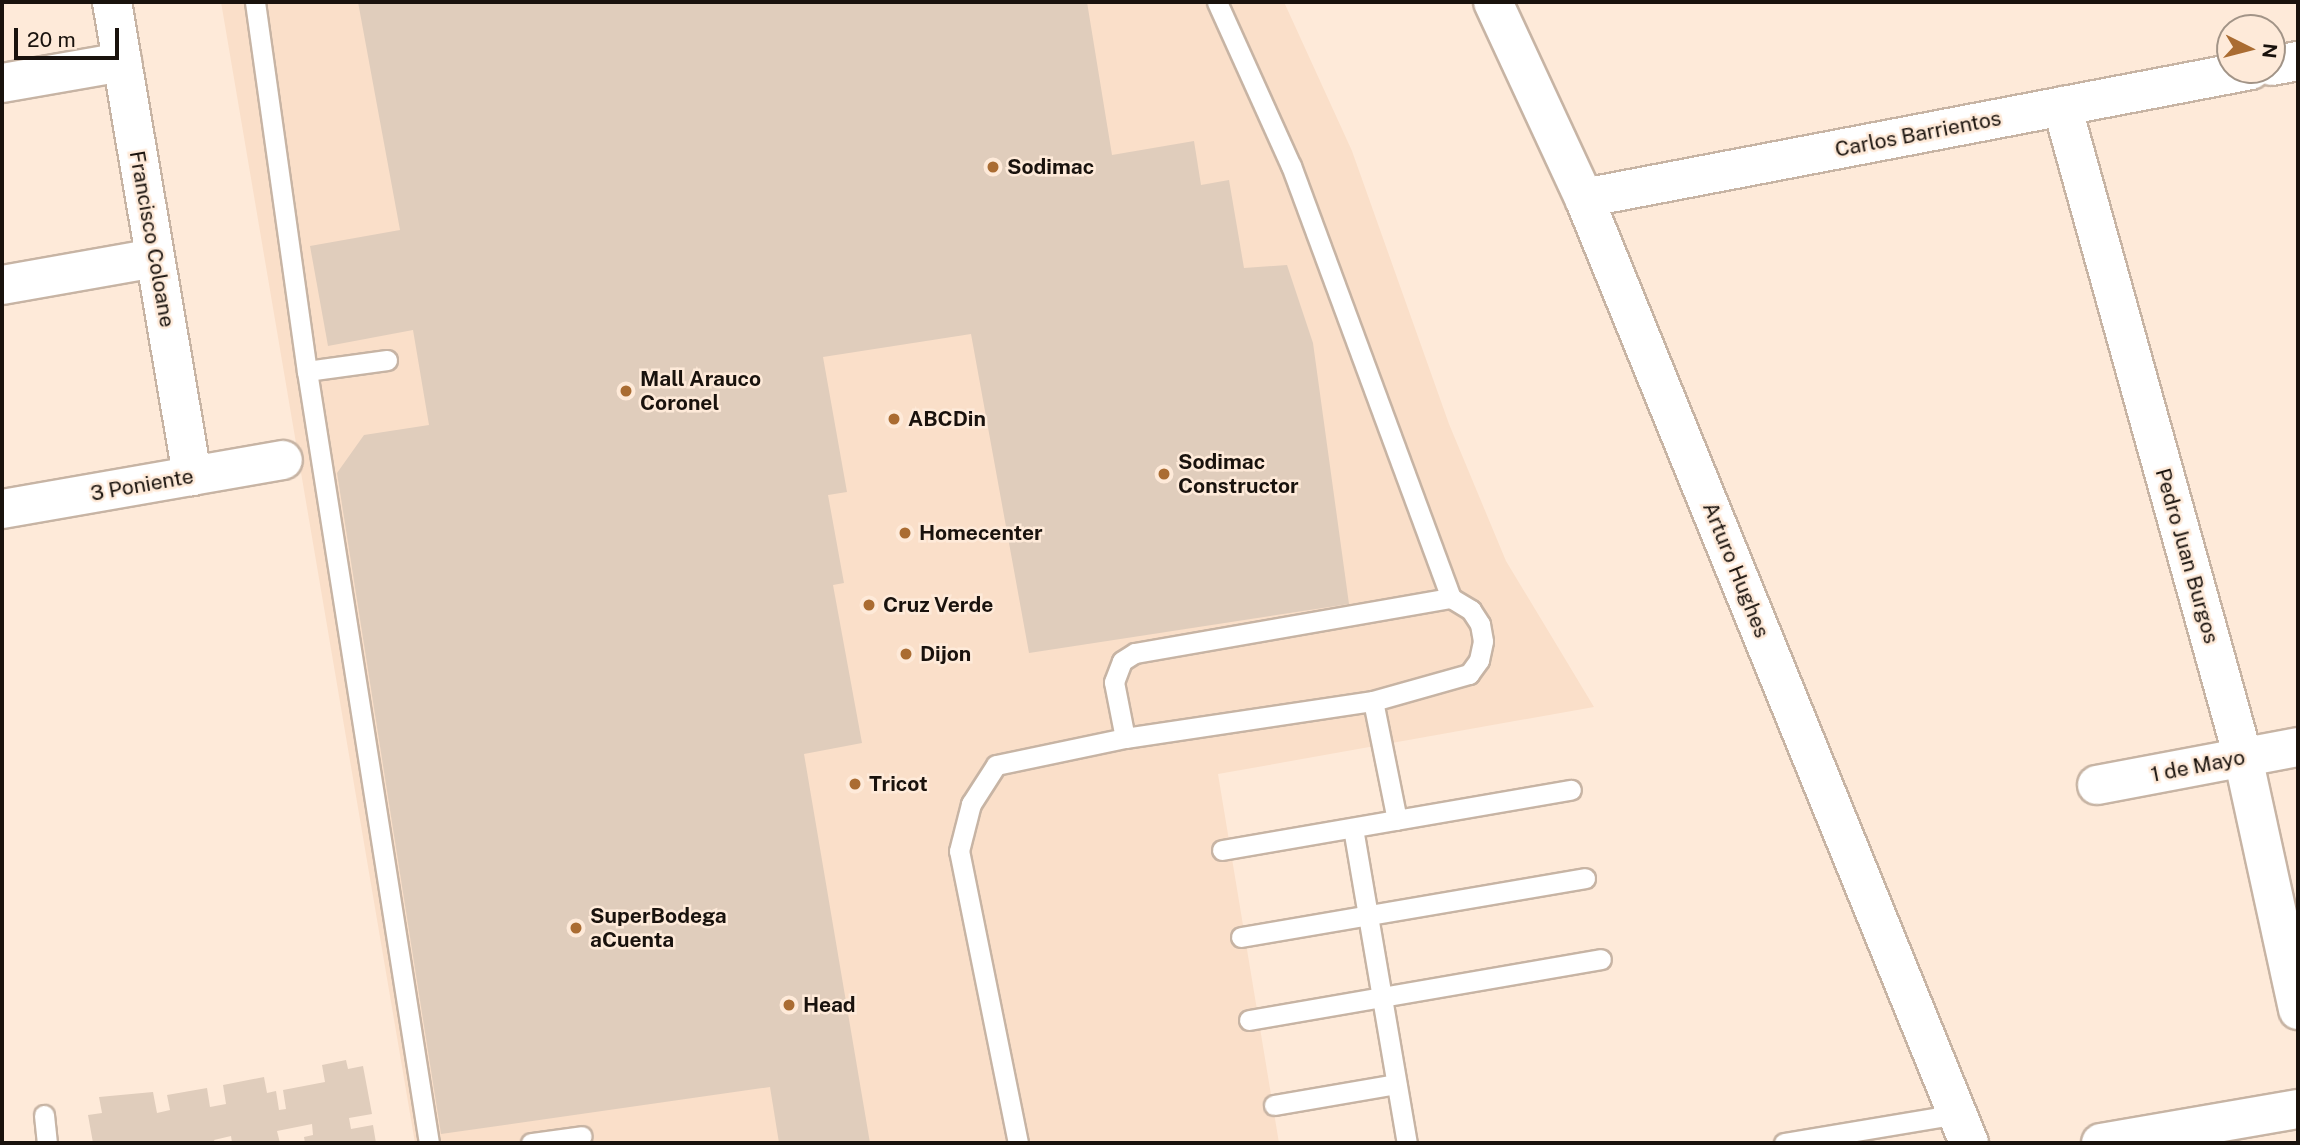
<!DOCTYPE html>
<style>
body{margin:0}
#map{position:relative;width:2300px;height:1145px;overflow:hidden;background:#feead9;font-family:"Public Sans",sans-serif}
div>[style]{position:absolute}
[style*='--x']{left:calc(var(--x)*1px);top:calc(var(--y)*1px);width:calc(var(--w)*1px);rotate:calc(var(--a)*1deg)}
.built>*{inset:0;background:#fadfc9}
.building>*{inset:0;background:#e0cdbc}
.roads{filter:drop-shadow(2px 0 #c7b4a4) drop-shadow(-2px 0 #c7b4a4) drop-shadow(0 2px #c7b4a4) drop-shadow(0 -2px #c7b4a4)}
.service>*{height:19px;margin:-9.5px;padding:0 9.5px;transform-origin:9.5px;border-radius:9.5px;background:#fff}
.minor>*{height:38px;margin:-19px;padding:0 19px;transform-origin:19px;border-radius:19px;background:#fff}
.tertiary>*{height:38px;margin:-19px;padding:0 19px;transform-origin:19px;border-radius:19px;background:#fff}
.primary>*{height:38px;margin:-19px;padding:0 19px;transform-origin:19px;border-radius:19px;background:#fff}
.dots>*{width:19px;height:19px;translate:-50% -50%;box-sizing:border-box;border:4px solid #feead9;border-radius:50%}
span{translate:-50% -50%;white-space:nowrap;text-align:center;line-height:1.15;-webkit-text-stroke:5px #feead9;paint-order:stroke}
.street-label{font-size:21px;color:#19120d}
.poi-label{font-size:21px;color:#19120d;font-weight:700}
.left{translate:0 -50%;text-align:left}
.frame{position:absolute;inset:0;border:4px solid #19120d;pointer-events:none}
.north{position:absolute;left:2216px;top:14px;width:70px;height:70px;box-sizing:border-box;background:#feead9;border:2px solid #a29487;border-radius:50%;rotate:96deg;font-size:19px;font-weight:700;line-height:28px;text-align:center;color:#19120d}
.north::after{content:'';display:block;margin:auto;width:24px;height:32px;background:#aa6c32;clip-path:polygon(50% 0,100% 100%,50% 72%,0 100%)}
.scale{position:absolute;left:14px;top:28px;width:105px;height:32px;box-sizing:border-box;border:4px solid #19120d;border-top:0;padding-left:9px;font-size:21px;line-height:24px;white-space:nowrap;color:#19120d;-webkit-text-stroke:5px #feead9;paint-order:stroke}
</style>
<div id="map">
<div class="built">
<div style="clip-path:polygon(221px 2px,1284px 2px,1352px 151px,1449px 424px,1506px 561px,1594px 707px,1218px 774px,1279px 1143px,415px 1143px)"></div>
</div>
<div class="building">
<div style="clip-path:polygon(358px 2px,1087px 2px,1112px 155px,1194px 141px,1201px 185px,1229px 180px,1244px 268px,1287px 265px,1313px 343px,1349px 604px,1029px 653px,971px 334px,823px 357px,847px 492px,828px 495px,844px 583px,833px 585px,862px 743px,804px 754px,870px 1143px,779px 1143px,770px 1087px,441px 1134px,337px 473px,364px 435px,429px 425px,413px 330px,328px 346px,310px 246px,400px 230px)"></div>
<div style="clip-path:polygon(346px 1060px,348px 1069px,363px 1066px,372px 1114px,349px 1118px,351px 1129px,373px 1125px,376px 1143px,305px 1143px,304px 1137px,313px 1135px,312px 1124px,277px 1131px,280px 1143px,232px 1143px,231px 1136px,214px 1140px,215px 1143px,93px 1143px,88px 1115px,102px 1113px,99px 1097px,153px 1092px,157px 1113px,170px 1110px,167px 1095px,207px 1088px,210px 1107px,226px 1104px,223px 1085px,264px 1077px,267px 1093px,276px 1091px,279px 1110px,286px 1109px,283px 1090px,325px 1082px,322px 1065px)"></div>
</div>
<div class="roads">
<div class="service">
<div style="--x:255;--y:2;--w:373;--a:82"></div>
<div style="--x:387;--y:360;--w:81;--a:172.2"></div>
<div style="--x:307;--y:371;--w:782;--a:81.02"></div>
<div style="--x:1373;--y:701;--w:121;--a:78.6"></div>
<div style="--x:1125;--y:738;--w:57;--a:-101.1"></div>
<div style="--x:1114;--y:682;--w:22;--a:-69"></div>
<div style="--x:1122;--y:661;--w:15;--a:-32"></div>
<div style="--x:1135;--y:653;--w:321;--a:-9.9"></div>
<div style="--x:1353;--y:828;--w:320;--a:80.3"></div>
<div style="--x:1222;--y:850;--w:354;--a:-9.8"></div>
<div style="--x:1241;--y:937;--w:349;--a:-9.7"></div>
<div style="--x:1249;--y:1020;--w:357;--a:-9.8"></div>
<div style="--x:1274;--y:1105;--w:124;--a:-9.8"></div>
<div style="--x:44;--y:1115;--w:28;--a:84"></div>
<div style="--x:531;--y:1143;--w:51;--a:-7.8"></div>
<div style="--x:1018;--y:1143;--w:298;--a:-101.4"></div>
<div style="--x:959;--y:851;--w:49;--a:-75.7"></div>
<div style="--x:971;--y:804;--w:46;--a:-57.3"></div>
<div style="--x:996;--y:765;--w:132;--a:-11.8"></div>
<div style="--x:1125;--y:738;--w:251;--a:-8.5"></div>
<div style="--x:1373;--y:701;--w:100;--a:-15.7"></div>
<div style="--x:1469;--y:674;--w:17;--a:-54"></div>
<div style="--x:1479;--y:660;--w:19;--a:-78"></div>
<div style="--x:1483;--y:641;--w:17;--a:-100"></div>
<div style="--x:1480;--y:624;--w:17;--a:-123"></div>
<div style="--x:1471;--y:610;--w:23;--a:-149"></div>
<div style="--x:1451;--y:598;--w:461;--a:-110.3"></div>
<div style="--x:1291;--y:166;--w:180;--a:-114.3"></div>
<div style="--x:1784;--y:1143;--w:175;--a:-9.5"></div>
</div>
<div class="minor">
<div style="--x:112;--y:2;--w:481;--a:80.4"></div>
<div style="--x:2272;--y:66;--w:26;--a:-11"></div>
<div style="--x:2;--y:83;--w:122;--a:-9.9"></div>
<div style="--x:2062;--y:106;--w:676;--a:74.46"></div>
<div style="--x:2243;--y:757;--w:259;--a:77.7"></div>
<div style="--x:1584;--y:198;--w:679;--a:-10.86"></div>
<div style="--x:2;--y:285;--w:155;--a:-10"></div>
<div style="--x:2;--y:509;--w:285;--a:-9.9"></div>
<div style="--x:2097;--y:785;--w:205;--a:-10.7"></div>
</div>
<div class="tertiary">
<div style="--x:1493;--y:2;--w:216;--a:65.1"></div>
<div style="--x:1584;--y:198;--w:1020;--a:67.83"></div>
</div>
<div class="primary">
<div style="--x:2101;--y:1143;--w:200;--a:-9.8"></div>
</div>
</div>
<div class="dots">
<div style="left:993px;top:167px;background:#aa6c32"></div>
<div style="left:626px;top:391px;background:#aa6c32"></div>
<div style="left:894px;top:419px;background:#aa6c32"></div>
<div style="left:1164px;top:474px;background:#aa6c32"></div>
<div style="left:905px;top:533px;background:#aa6c32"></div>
<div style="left:869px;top:605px;background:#aa6c32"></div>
<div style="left:906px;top:654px;background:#aa6c32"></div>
<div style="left:855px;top:784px;background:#aa6c32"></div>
<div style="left:576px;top:928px;background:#aa6c32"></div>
<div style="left:789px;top:1005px;background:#aa6c32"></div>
</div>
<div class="street-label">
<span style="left:1918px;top:134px;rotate:-11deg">Carlos Barrientos</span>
<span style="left:152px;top:239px;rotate:80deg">Francisco Coloane</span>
<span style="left:142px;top:485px;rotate:-10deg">3 Poniente</span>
<span style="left:2187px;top:556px;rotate:74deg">Pedro Juan Burgos</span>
<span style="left:1736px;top:570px;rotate:68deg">Arturo Hughes</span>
<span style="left:2198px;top:766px;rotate:-11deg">1 de Mayo</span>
</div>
<div class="poi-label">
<span class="left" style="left:1007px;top:167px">Sodimac</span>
<span class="left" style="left:640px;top:391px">Mall Arauco<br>Coronel</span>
<span class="left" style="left:908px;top:419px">ABCDin</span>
<span class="left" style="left:1178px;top:474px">Sodimac<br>Constructor</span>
<span class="left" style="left:919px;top:533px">Homecenter</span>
<span class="left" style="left:883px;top:605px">Cruz Verde</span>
<span class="left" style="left:920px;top:654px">Dijon</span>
<span class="left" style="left:869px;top:784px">Tricot</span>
<span class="left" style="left:590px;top:928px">SuperBodega<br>aCuenta</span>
<span class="left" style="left:803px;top:1005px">Head</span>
</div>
<div class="frame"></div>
<div class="north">N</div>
<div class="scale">20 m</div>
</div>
